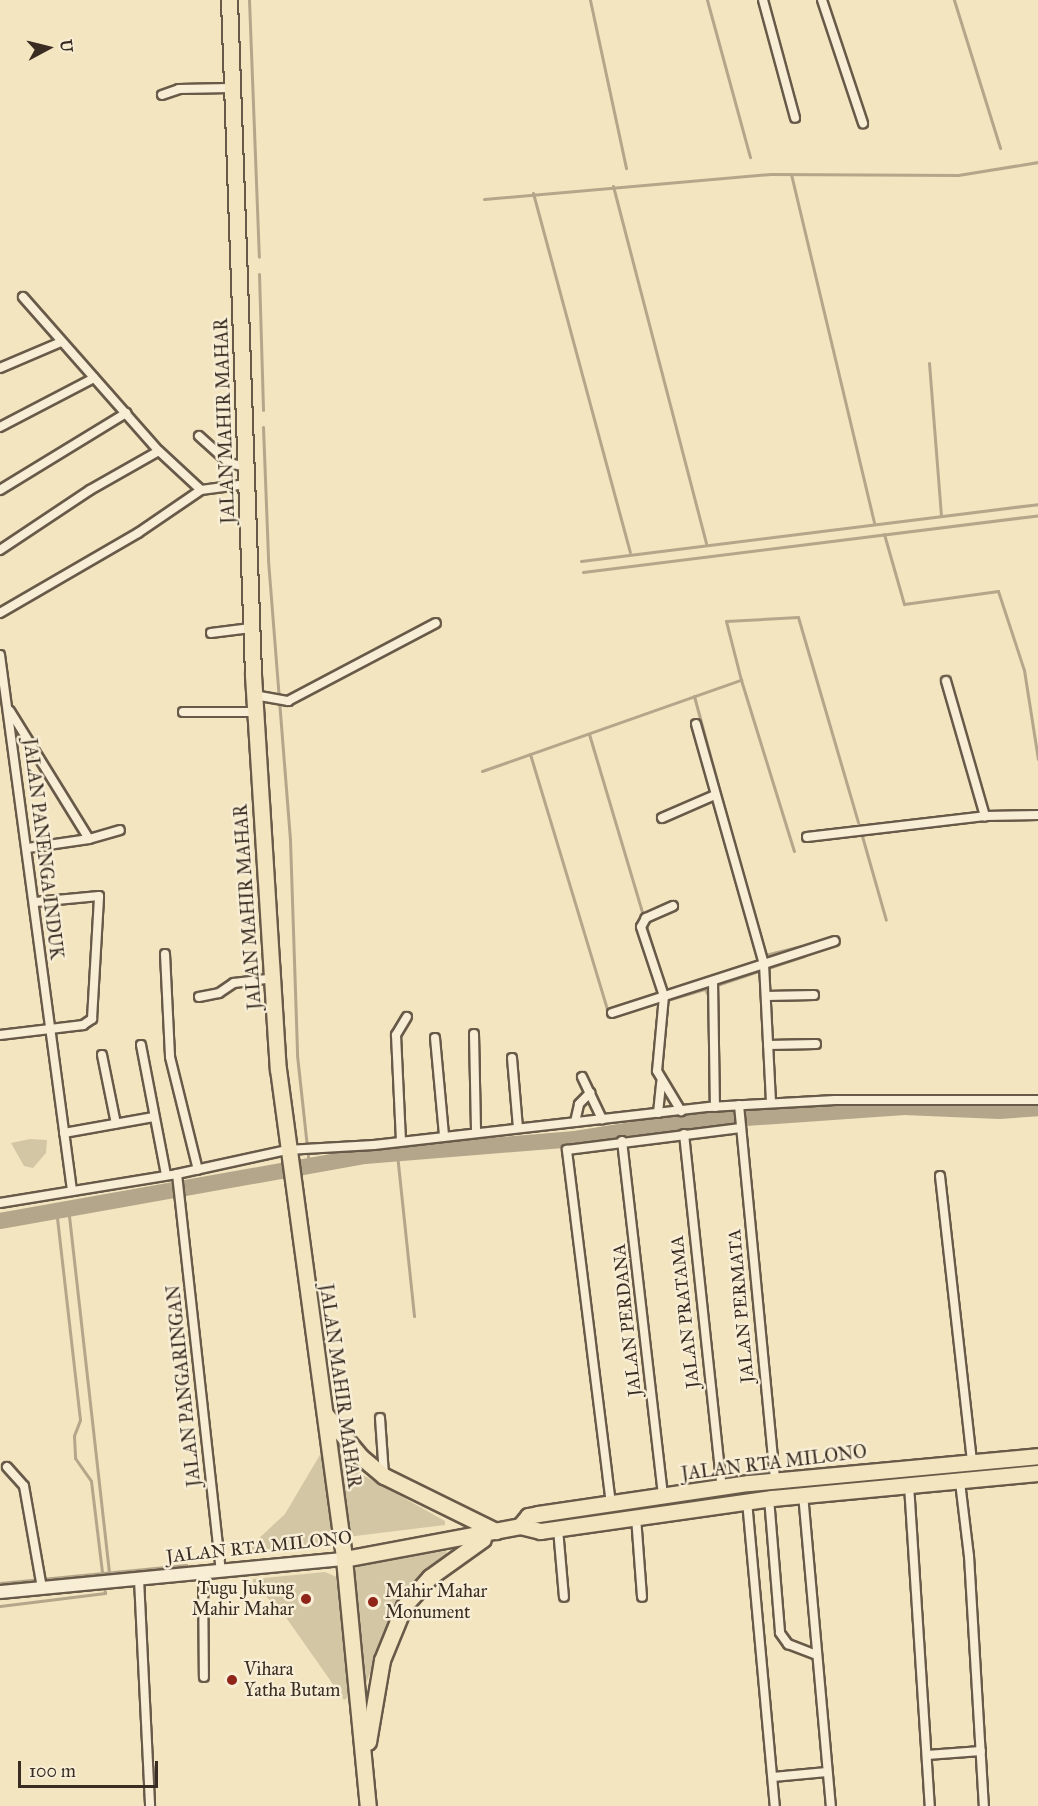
<!DOCTYPE html>
<style>
body{margin:0}
#map{position:relative;width:1038px;height:1806px;overflow:hidden;background:#f3e5bf;font-family:"IM FELL Great Primer",serif}
div>[style]{position:absolute}
[style*='--x']{left:calc(var(--x)*1px);top:calc(var(--y)*1px);width:calc(var(--w)*1px);rotate:calc(var(--a)*1deg)}
.green>*{inset:0;background:#d3c6a4}
.stream>*{height:3px;margin:-1.5px;padding:0 1.5px;transform-origin:1.5px;border-radius:1.5px;background:#b4a68a}
.river>*{height:16px;margin:-8px;padding:0 8px;transform-origin:8px;border-radius:8px;background:#b4a68a}
.roads{filter:drop-shadow(2px 0 #685a49) drop-shadow(-2px 0 #685a49) drop-shadow(0 2px #685a49) drop-shadow(0 -2px #685a49)}
.street>*{height:8px;margin:-4px;padding:0 4px;transform-origin:4px;border-radius:4px;background:#f7eed5}
.secondary>*{height:12px;margin:-6px;padding:0 6px;transform-origin:6px;border-radius:6px;background:#f7eed5}
.highway>*{height:15px;margin:-7.5px;padding:0 7.5px;transform-origin:7.5px;border-radius:7.5px;background:#f3e5bf}
.dots>*{width:16px;height:16px;translate:-50% -50%;box-sizing:border-box;border:3px solid #f7eed5;border-radius:50%}
span{translate:-50% -50%;white-space:nowrap;text-align:center;line-height:1.15;-webkit-text-stroke:5px #f7eed5;paint-order:stroke}
.street-label{font-size:18px;color:#392c22}
.poi-label{font-size:18px;color:#392c22}
.right{translate:-100% -50%;text-align:right}
.left{translate:0 -50%;text-align:left}
.north{position:absolute;left:18px;top:18px;width:60px;height:60px;-webkit-text-stroke:4px #f7eed5;paint-order:stroke;rotate:83deg;font-size:16px;font-weight:700;line-height:24px;text-align:center;color:#392c22}
.north::after{content:'';display:block;margin:auto;width:21px;height:27px;background:#392c22;clip-path:polygon(50% 0,100% 100%,50% 72%,0 100%)}
.scale{position:absolute;left:18px;top:1761px;width:140px;height:27px;box-sizing:border-box;border:3px solid #392c22;border-top:0;padding-left:8px;font-size:18px;line-height:21px;white-space:nowrap;color:#392c22;-webkit-text-stroke:4px #f7eed5;paint-order:stroke}
</style>
<div id="map">
<div class="green">
<div style="clip-path:polygon(30px 1139px,47px 1140px,46px 1153px,33px 1168px,24px 1166px,11px 1143px)"></div>
<div style="clip-path:polygon(333px 1446px,363px 1475px,445px 1521px,445px 1525px,347px 1537px)"></div>
<div style="clip-path:polygon(321px 1453px,332px 1533px,329px 1541px,319px 1546px,241px 1555px,285px 1514px)"></div>
<div style="clip-path:polygon(446px 1551px,448px 1555px,406px 1593px,393px 1611px,363px 1692px,349px 1566px)"></div>
<div style="clip-path:polygon(325px 1572px,339px 1578px,353px 1694px,344px 1700px,285px 1616px,253px 1583px,253px 1579px)"></div>
</div>
<div class="stream">
<div style="--x:249;--y:0;--w:257;--a:87.8"></div>
<div style="--x:590;--y:0;--w:172;--a:77.9"></div>
<div style="--x:707;--y:0;--w:163;--a:74.7"></div>
<div style="--x:954;--y:0;--w:155;--a:72.7"></div>
<div style="--x:791;--y:174;--w:358;--a:76.6"></div>
<div style="--x:613;--y:186;--w:369;--a:75.4"></div>
<div style="--x:533;--y:193;--w:372;--a:74.9"></div>
<div style="--x:484;--y:199;--w:288;--a:-5"></div>
<div style="--x:771;--y:174;--w:187;--a:0.3"></div>
<div style="--x:958;--y:175;--w:81;--a:-9.2"></div>
<div style="--x:259;--y:274;--w:136;--a:88.3"></div>
<div style="--x:929;--y:363;--w:152;--a:85.5"></div>
<div style="--x:263;--y:427;--w:133;--a:87.8"></div>
<div style="--x:268;--y:560;--w:281;--a:85.5"></div>
<div style="--x:290;--y:840;--w:215;--a:88.1"></div>
<div style="--x:297;--y:1055;--w:111;--a:83.8"></div>
<div style="--x:884;--y:534;--w:73;--a:74.1"></div>
<div style="--x:904;--y:604;--w:95;--a:-7.9"></div>
<div style="--x:998;--y:591;--w:83;--a:71.8"></div>
<div style="--x:1024;--y:670;--w:90;--a:81.1"></div>
<div style="--x:581;--y:561;--w:461;--a:-7.1"></div>
<div style="--x:583;--y:572;--w:459;--a:-7.1"></div>
<div style="--x:741;--y:680;--w:61;--a:-104.3"></div>
<div style="--x:726;--y:621;--w:72;--a:-3.2"></div>
<div style="--x:798;--y:617;--w:214;--a:73.7"></div>
<div style="--x:694;--y:696;--w:157;--a:74.9"></div>
<div style="--x:589;--y:734;--w:262;--a:73.4"></div>
<div style="--x:530;--y:754;--w:266;--a:73.2"></div>
<div style="--x:607;--y:1009;--w:48;--a:-18.1"></div>
<div style="--x:653;--y:994;--w:4;--a:63"></div>
<div style="--x:482;--y:771;--w:275;--a:-19.4"></div>
<div style="--x:741;--y:680;--w:179;--a:72.8"></div>
<div style="--x:862;--y:836;--w:87;--a:74.1"></div>
<div style="--x:714;--y:986;--w:95;--a:-18.4"></div>
<div style="--x:804;--y:956;--w:10;--a:-107"></div>
<div style="--x:801;--y:946;--w:36;--a:166"></div>
<div style="--x:664;--y:1001;--w:43;--a:-16.3"></div>
<div style="--x:705;--y:989;--w:9;--a:63"></div>
<div style="--x:709;--y:997;--w:124;--a:90"></div>
<div style="--x:397;--y:1154;--w:163;--a:84"></div>
<div style="--x:68;--y:1207;--w:367;--a:83.6"></div>
<div style="--x:56;--y:1209;--w:212;--a:83.5"></div>
<div style="--x:80;--y:1420;--w:17;--a:111"></div>
<div style="--x:74;--y:1436;--w:22;--a:87"></div>
<div style="--x:75;--y:1458;--w:28;--a:55"></div>
<div style="--x:91;--y:1481;--w:100;--a:83.1"></div>
<div style="--x:0;--y:1218;--w:273;--a:-10.6"></div>
<div style="--x:0;--y:1583;--w:187;--a:-5.5"></div>
<div style="--x:0;--y:1606;--w:106;--a:-7.1"></div>
<div style="--x:105;--y:1593;--w:6;--a:-99"></div>
</div>
<div class="river">
<div style="--x:0;--y:1221;--w:371;--a:-10.1"></div>
<div style="--x:365;--y:1156;--w:211;--a:-4.6"></div>
<div style="--x:575;--y:1139;--w:101;--a:-9.1"></div>
<div style="--x:675;--y:1123;--w:230;--a:-4"></div>
<div style="--x:904;--y:1107;--w:95;--a:2.4"></div>
<div style="--x:999;--y:1111;--w:39;--a:-4"></div>
</div>
<div class="roads">
<div class="street">
<div style="--x:763;--y:0;--w:122;--a:74.8"></div>
<div style="--x:822;--y:0;--w:130;--a:71.6"></div>
<div style="--x:162;--y:95;--w:18;--a:-19"></div>
<div style="--x:179;--y:89;--w:51;--a:-1.1"></div>
<div style="--x:23;--y:297;--w:205;--a:48.6"></div>
<div style="--x:159;--y:451;--w:57;--a:42.9"></div>
<div style="--x:201;--y:490;--w:46;--a:-7.4"></div>
<div style="--x:0;--y:368;--w:66;--a:-23.1"></div>
<div style="--x:0;--y:427;--w:106;--a:-27.5"></div>
<div style="--x:199;--y:436;--w:40;--a:42"></div>
<div style="--x:229;--y:463;--w:17;--a:13"></div>
<div style="--x:0;--y:490;--w:148;--a:-31.4"></div>
<div style="--x:0;--y:550;--w:108;--a:-33.7"></div>
<div style="--x:90;--y:490;--w:79;--a:-29.5"></div>
<div style="--x:0;--y:613;--w:160;--a:-30.1"></div>
<div style="--x:138;--y:533;--w:76;--a:-34.3"></div>
<div style="--x:211;--y:633;--w:40;--a:-7.1"></div>
<div style="--x:0;--y:655;--w:540;--a:82.34"></div>
<div style="--x:946;--y:681;--w:141;--a:73.9"></div>
<div style="--x:254;--y:695;--w:35;--a:10"></div>
<div style="--x:288;--y:701;--w:167;--a:-27.8"></div>
<div style="--x:10;--y:711;--w:150;--a:58.3"></div>
<div style="--x:89;--y:839;--w:62;--a:171.6"></div>
<div style="--x:183;--y:712;--w:72;--a:0"></div>
<div style="--x:696;--y:724;--w:249;--a:74.2"></div>
<div style="--x:764;--y:964;--w:139;--a:87.1"></div>
<div style="--x:662;--y:818;--w:58;--a:-23.5"></div>
<div style="--x:807;--y:837;--w:179;--a:-6.7"></div>
<div style="--x:985;--y:816;--w:53;--a:-1.1"></div>
<div style="--x:89;--y:839;--w:32;--a:-16"></div>
<div style="--x:673;--y:906;--w:30;--a:156"></div>
<div style="--x:646;--y:918;--w:10;--a:119"></div>
<div style="--x:641;--y:927;--w:73;--a:71.6"></div>
<div style="--x:664;--y:996;--w:75;--a:95.3"></div>
<div style="--x:657;--y:1071;--w:47;--a:59"></div>
<div style="--x:165;--y:954;--w:103;--a:87.2"></div>
<div style="--x:170;--y:1057;--w:116;--a:76.1"></div>
<div style="--x:713;--y:981;--w:126;--a:89.1"></div>
<div style="--x:766;--y:996;--w:48;--a:-1.2"></div>
<div style="--x:199;--y:997;--w:20;--a:-11"></div>
<div style="--x:219;--y:993;--w:18;--a:-34"></div>
<div style="--x:234;--y:983;--w:38;--a:-7"></div>
<div style="--x:612;--y:1013;--w:234;--a:-17.9"></div>
<div style="--x:474;--y:1034;--w:98;--a:88.8"></div>
<div style="--x:0;--y:1035;--w:84;--a:-6.9"></div>
<div style="--x:83;--y:1025;--w:11;--a:-34"></div>
<div style="--x:92;--y:1019;--w:123;--a:-86.7"></div>
<div style="--x:99;--y:896;--w:64;--a:174.6"></div>
<div style="--x:435;--y:1038;--w:97;--a:84.7"></div>
<div style="--x:141;--y:1045;--w:132;--a:79.1"></div>
<div style="--x:768;--y:1045;--w:48;--a:-1.2"></div>
<div style="--x:102;--y:1055;--w:70;--a:78.5"></div>
<div style="--x:512;--y:1058;--w:70;--a:85.1"></div>
<div style="--x:582;--y:1077;--w:47;--a:64.5"></div>
<div style="--x:739;--y:1105;--w:376;--a:84.5"></div>
<div style="--x:658;--y:1113;--w:31;--a:-84"></div>
<div style="--x:575;--y:1122;--w:18;--a:-77"></div>
<div style="--x:579;--y:1104;--w:16;--a:-45"></div>
<div style="--x:64;--y:1133;--w:91;--a:-10.1"></div>
<div style="--x:684;--y:1134;--w:355;--a:83.9"></div>
<div style="--x:401;--y:1141;--w:106;--a:-92.7"></div>
<div style="--x:396;--y:1035;--w:21;--a:-59"></div>
<div style="--x:622;--y:1141;--w:357;--a:83.4"></div>
<div style="--x:177;--y:1174;--w:398;--a:83.7"></div>
<div style="--x:940;--y:1176;--w:288;--a:83.6"></div>
<div style="--x:0;--y:1203;--w:179;--a:-9.3"></div>
<div style="--x:177;--y:1174;--w:113;--a:-12.3"></div>
<div style="--x:287;--y:1150;--w:87;--a:-3.3"></div>
<div style="--x:374;--y:1145;--w:337;--a:-6.5"></div>
<div style="--x:709;--y:1107;--w:126;--a:-3.2"></div>
<div style="--x:835;--y:1100;--w:203;--a:0"></div>
<div style="--x:380;--y:1418;--w:57;--a:86"></div>
<div style="--x:7;--y:1467;--w:25;--a:48"></div>
<div style="--x:24;--y:1486;--w:104;--a:80"></div>
<div style="--x:960;--y:1482;--w:75;--a:83.1"></div>
<div style="--x:969;--y:1556;--w:250;--a:86.6"></div>
<div style="--x:909;--y:1485;--w:322;--a:86.3"></div>
<div style="--x:803;--y:1494;--w:313;--a:84.9"></div>
<div style="--x:769;--y:1498;--w:135;--a:85.3"></div>
<div style="--x:780;--y:1633;--w:14;--a:54"></div>
<div style="--x:788;--y:1644;--w:31;--a:21"></div>
<div style="--x:747;--y:1501;--w:306;--a:84.8"></div>
<div style="--x:611;--y:1504;--w:357;--a:-97.1"></div>
<div style="--x:567;--y:1150;--w:175;--a:-7.2"></div>
<div style="--x:636;--y:1517;--w:80;--a:85.7"></div>
<div style="--x:558;--y:1529;--w:68;--a:85"></div>
<div style="--x:203;--y:1572;--w:105;--a:89.5"></div>
<div style="--x:139;--y:1579;--w:227;--a:87.2"></div>
<div style="--x:927;--y:1755;--w:54;--a:-4.2"></div>
<div style="--x:773;--y:1777;--w:54;--a:-5.3"></div>
</div>
<div class="secondary">
<div style="--x:0;--y:1592;--w:346;--a:-5.5"></div>
</div>
<div class="highway">
<div style="--x:229;--y:0;--w:675;--a:87.96"></div>
<div style="--x:253;--y:675;--w:395;--a:86.4"></div>
<div style="--x:278;--y:1069;--w:494;--a:82.3"></div>
<div style="--x:344;--y:1559;--w:248;--a:84.5"></div>
<div style="--x:326;--y:1415;--w:55;--a:50.2"></div>
<div style="--x:361;--y:1457;--w:30;--a:40"></div>
<div style="--x:384;--y:1476;--w:125;--a:26.2"></div>
<div style="--x:520;--y:1526;--w:13;--a:-51"></div>
<div style="--x:528;--y:1516;--w:10;--a:-11"></div>
<div style="--x:538;--y:1514;--w:213;--a:-8.4"></div>
<div style="--x:749;--y:1483;--w:290;--a:-5.3"></div>
<div style="--x:344;--y:1559;--w:179;--a:-10.6"></div>
<div style="--x:520;--y:1526;--w:21;--a:14"></div>
<div style="--x:540;--y:1531;--w:234;--a:-8.1"></div>
<div style="--x:772;--y:1498;--w:267;--a:-5.4"></div>
<div style="--x:368;--y:1742;--w:83;--a:-80.3"></div>
<div style="--x:382;--y:1660;--w:58;--a:-67.8"></div>
<div style="--x:404;--y:1606;--w:39;--a:-48"></div>
<div style="--x:430;--y:1577;--w:65;--a:-35.6"></div>
</div>
</div>
<div class="dots">
<div style="left:306px;top:1599px;background:#8f2418"></div>
<div style="left:373px;top:1602px;background:#8f2418"></div>
<div style="left:232px;top:1680px;background:#8f2418"></div>
</div>
<div class="street-label">
<span style="left:225px;top:421px;rotate:-92deg">JALAN MAHIR MAHAR</span>
<span style="left:43px;top:849px;rotate:83deg">JALAN PANENGA INDUK</span>
<span style="left:248px;top:907px;rotate:-94deg">JALAN MAHIR MAHAR</span>
<span style="left:741px;top:1306px;rotate:-95deg">JALAN PERMATA</span>
<span style="left:685px;top:1312px;rotate:-96deg">JALAN PRATAMA</span>
<span style="left:627px;top:1320px;rotate:-96deg">JALAN PERDANA</span>
<span style="left:184px;top:1386px;rotate:-96deg">JALAN PANGARINGAN</span>
<span style="left:340px;top:1386px;rotate:82deg">JALAN MAHIR MAHAR</span>
<span style="left:774px;top:1463px;rotate:-7deg">JALAN RTA MILONO</span>
<span style="left:259px;top:1547px;rotate:-6deg">JALAN RTA MILONO</span>
</div>
<div class="poi-label">
<span class="right" style="left:294px;top:1599px">Tugu Jukung<br>Mahir Mahar</span>
<span class="left" style="left:385px;top:1602px">Mahir Mahar<br>Monument</span>
<span class="left" style="left:244px;top:1680px">Vihara<br>Yatha Butam</span>
</div>
<div class="north">U</div>
<div class="scale">100 m</div>
</div>
